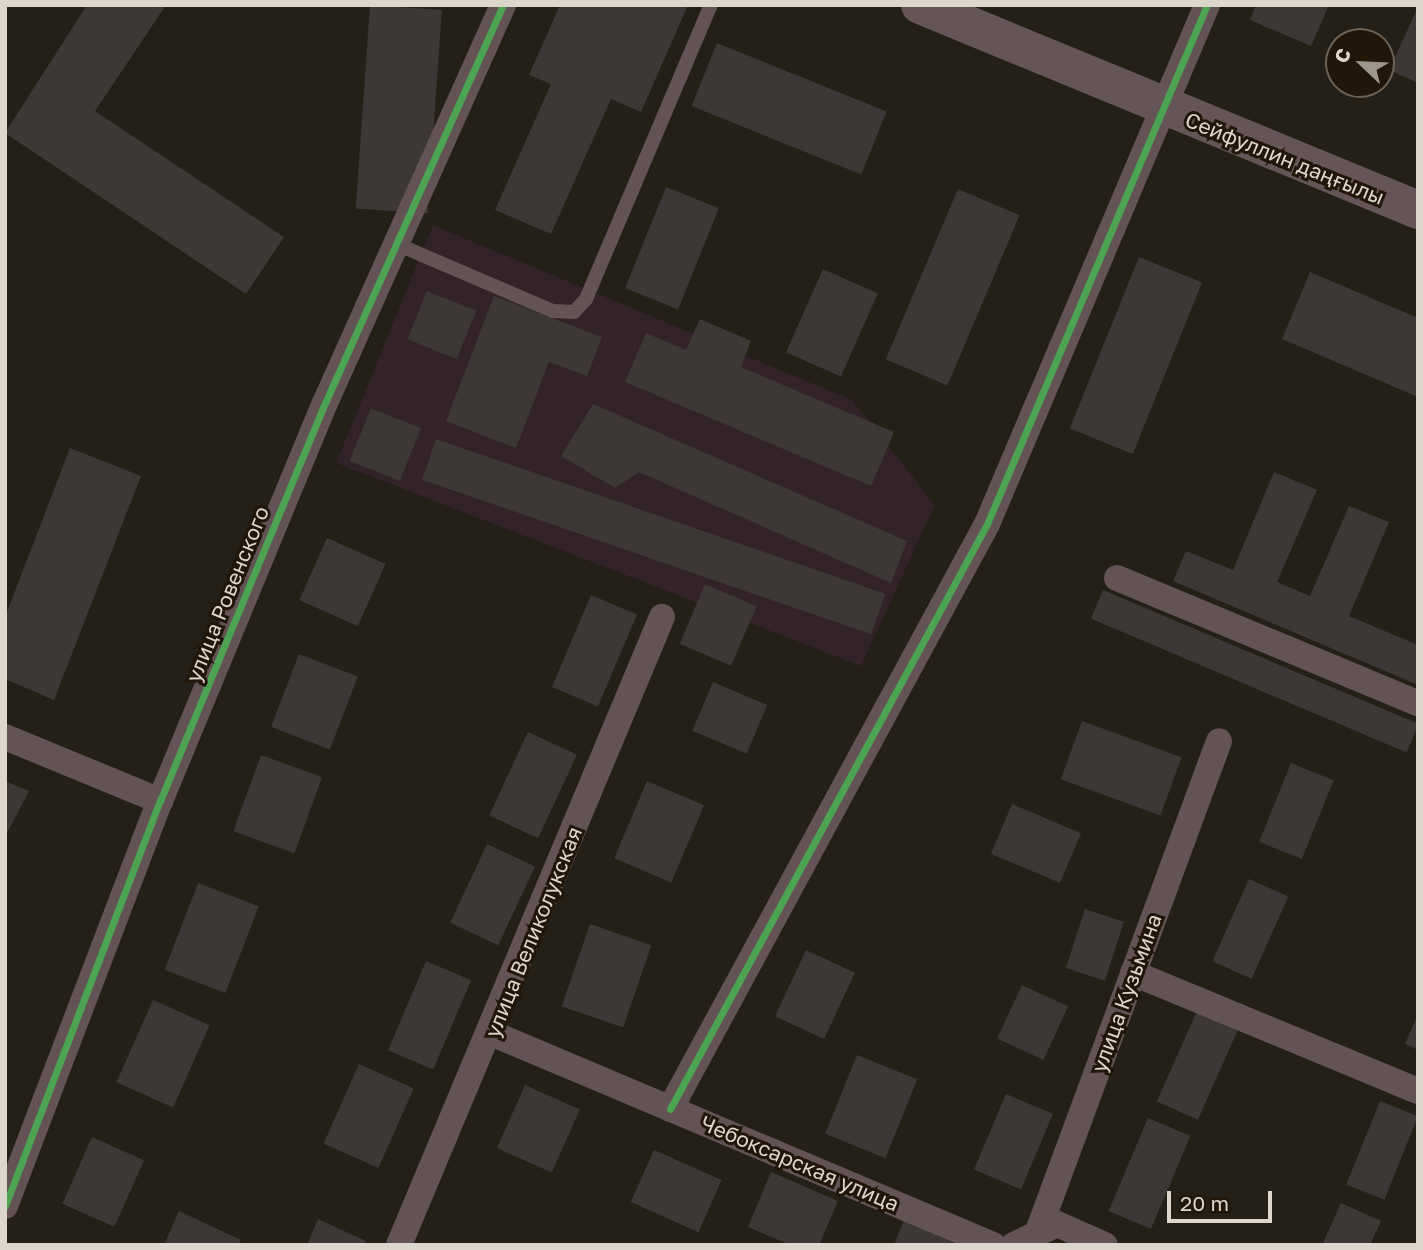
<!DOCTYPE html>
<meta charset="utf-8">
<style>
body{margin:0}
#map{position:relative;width:1423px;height:1250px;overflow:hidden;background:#241f17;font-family:"Golos Text",sans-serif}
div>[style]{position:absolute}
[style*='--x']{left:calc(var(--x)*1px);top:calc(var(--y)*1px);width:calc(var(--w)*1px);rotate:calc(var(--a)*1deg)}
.industrial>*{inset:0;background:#332227}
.building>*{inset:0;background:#3d3836;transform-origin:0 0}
.lane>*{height:14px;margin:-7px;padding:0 7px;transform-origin:7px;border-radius:7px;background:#635355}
.street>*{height:26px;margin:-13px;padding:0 13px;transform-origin:13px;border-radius:13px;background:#635355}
.secondary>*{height:38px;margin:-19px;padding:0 19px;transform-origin:19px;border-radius:19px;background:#655556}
.cycleway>*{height:7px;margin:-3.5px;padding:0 3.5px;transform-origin:3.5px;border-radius:3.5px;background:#4ca352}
span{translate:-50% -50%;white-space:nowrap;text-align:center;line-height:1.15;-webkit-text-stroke:6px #211608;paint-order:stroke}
.street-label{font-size:21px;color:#ddd6cc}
.frame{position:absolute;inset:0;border:7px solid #ddd6cc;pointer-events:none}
.north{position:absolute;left:1325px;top:28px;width:70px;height:70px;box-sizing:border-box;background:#211608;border:2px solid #6c6356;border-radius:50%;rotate:293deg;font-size:19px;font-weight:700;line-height:28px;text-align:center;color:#ddd6cc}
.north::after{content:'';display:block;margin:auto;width:24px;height:32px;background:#9c968d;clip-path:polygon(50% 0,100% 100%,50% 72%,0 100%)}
.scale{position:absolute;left:1167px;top:1191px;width:105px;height:32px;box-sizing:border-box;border:4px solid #ddd6cc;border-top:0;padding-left:9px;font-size:21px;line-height:24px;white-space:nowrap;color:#ddd6cc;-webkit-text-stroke:5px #211608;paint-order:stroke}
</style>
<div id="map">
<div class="industrial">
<div style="clip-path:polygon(433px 225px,852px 400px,935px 505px,861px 666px,336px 463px)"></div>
</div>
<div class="building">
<div style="clip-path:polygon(87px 5px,166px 5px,95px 111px,284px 237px,246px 294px,5px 133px)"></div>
<div style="left:370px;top:5px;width:72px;height:204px;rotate:4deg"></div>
<div style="clip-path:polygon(560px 5px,688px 5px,641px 112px,611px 99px,551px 234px,495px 210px,551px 84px,529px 75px)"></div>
<div style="clip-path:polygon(1256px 5px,1329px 5px,1311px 46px,1250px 20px)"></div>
<div style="clip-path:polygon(1418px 7px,1418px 83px,1389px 70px)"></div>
<div style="left:717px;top:43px;width:183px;height:68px;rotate:22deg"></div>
<div style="left:666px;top:187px;width:57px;height:109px;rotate:22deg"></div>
<div style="left:958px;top:189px;width:67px;height:185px;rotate:23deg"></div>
<div style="left:1139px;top:257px;width:68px;height:185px;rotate:22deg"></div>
<div style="left:823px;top:269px;width:60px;height:91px;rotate:24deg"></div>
<div style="clip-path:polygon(1310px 272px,1418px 318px,1418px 397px,1282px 339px)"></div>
<div style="left:427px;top:291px;width:53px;height:52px;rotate:22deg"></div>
<div style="clip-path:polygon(494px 296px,602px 337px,587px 376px,549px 362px,516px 448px,446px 421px)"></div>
<div style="clip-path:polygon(700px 319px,751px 341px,741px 367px,894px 432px,871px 486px,625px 382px,646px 333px,686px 350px)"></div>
<div style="clip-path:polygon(593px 404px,907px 541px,891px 583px,639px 472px,615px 488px,561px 456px)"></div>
<div style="left:371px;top:408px;width:54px;height:57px;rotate:22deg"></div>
<div style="left:436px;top:439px;width:475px;height:43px;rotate:19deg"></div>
<div style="clip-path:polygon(70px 448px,141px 476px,54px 700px,5px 679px,5px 617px)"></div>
<div style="clip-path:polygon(1274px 472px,1317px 490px,1277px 582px,1310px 596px,1349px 506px,1389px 522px,1349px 616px,1418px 645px,1418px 685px,1173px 581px,1186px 551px,1233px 570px)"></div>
<div style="left:327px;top:538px;width:64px;height:68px;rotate:24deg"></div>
<div style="left:705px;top:584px;width:56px;height:65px;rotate:23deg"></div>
<div style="left:1103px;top:590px;width:343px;height:31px;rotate:23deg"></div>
<div style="left:591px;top:595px;width:50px;height:100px;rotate:23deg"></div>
<div style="left:299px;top:654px;width:63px;height:78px;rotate:21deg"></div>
<div style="left:713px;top:682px;width:59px;height:53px;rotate:23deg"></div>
<div style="left:1082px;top:721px;width:106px;height:62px;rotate:20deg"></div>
<div style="left:528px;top:732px;width:54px;height:92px;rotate:25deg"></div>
<div style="left:261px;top:755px;width:65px;height:81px;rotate:20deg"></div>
<div style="left:1291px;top:763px;width:46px;height:85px;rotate:22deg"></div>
<div style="clip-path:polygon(5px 781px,29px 791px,5px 837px)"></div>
<div style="left:647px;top:781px;width:62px;height:84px;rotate:23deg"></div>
<div style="left:1012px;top:804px;width:75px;height:54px;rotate:23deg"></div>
<div style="left:487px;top:844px;width:53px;height:87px;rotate:25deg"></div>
<div style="left:1249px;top:879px;width:43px;height:90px;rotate:24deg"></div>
<div style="left:198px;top:883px;width:65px;height:93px;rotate:21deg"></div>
<div style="left:1085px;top:909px;width:41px;height:62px;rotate:18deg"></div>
<div style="left:590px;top:924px;width:65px;height:87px;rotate:19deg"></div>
<div style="left:806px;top:950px;width:54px;height:73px;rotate:25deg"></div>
<div style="left:426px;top:961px;width:49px;height:97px;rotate:23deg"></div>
<div style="left:1022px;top:985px;width:51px;height:59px;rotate:25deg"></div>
<div style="left:153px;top:1000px;width:62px;height:90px;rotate:24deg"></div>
<div style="left:1197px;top:1011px;width:45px;height:99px;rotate:24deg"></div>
<div style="clip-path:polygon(1418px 1014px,1418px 1050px,1405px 1044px)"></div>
<div style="left:857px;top:1055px;width:65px;height:85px;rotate:22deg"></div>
<div style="left:359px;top:1064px;width:60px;height:87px;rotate:24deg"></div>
<div style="left:525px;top:1085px;width:60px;height:69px;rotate:24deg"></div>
<div style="left:1006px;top:1094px;width:51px;height:82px;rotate:23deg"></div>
<div style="left:1380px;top:1101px;width:41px;height:90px;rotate:22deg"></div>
<div style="left:1148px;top:1118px;width:46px;height:101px;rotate:23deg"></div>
<div style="left:92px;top:1137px;width:57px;height:73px;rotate:24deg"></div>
<div style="left:654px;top:1150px;width:74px;height:57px;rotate:24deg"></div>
<div style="clip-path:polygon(771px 1172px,838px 1201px,819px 1245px,790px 1245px,748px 1227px)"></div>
<div style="clip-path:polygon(1341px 1203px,1381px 1221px,1370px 1245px,1322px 1245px)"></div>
<div style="clip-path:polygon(179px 1211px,241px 1240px,238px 1245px,164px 1245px)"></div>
<div style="clip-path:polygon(318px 1219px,366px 1241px,365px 1245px,307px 1245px)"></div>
<div style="clip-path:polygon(904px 1220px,958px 1245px,894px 1245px)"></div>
</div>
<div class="lane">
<div style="--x:394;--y:243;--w:173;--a:23.2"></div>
<div style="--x:553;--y:311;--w:21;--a:3"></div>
<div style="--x:574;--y:312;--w:18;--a:-47"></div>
<div style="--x:586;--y:299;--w:319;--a:-67"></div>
</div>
<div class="street">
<div style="--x:1117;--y:578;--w:326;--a:22.6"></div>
<div style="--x:5;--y:737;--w:168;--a:22.4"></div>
<div style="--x:1133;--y:973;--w:308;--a:22.5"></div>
<div style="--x:491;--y:1033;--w:545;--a:22.89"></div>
<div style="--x:670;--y:1109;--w:665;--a:-61.55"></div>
<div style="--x:987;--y:524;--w:564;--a:-67.03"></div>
<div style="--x:5;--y:1206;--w:434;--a:-69.1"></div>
<div style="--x:160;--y:801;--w:431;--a:-67.5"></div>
<div style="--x:325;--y:403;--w:436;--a:-65.9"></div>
<div style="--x:399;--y:1245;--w:681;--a:-67.28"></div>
<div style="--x:1014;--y:1245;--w:48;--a:-26"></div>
<div style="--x:1057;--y:1224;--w:52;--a:23.6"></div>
<div style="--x:1033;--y:1245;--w:537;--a:-69.74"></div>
</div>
<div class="secondary">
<div style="--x:920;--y:5;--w:539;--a:22.37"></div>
</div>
<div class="cycleway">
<div style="--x:670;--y:1109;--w:665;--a:-61.55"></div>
<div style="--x:987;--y:524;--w:564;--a:-67.03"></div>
<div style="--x:5;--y:1206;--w:434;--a:-69.1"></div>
<div style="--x:160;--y:801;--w:431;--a:-67.5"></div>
<div style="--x:325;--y:403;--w:436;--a:-65.9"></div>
</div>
<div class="street-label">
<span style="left:1285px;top:158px;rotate:22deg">Сейфуллин даңғылы</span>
<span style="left:227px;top:594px;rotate:-68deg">улица Ровенского</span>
<span style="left:533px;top:932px;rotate:-68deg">улица Великолукская</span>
<span style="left:1126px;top:993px;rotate:-70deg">улица Кузьмина</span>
<span style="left:800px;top:1163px;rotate:23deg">Чебоксарская улица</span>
</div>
<div class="frame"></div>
<div class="north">С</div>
<div class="scale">20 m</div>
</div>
